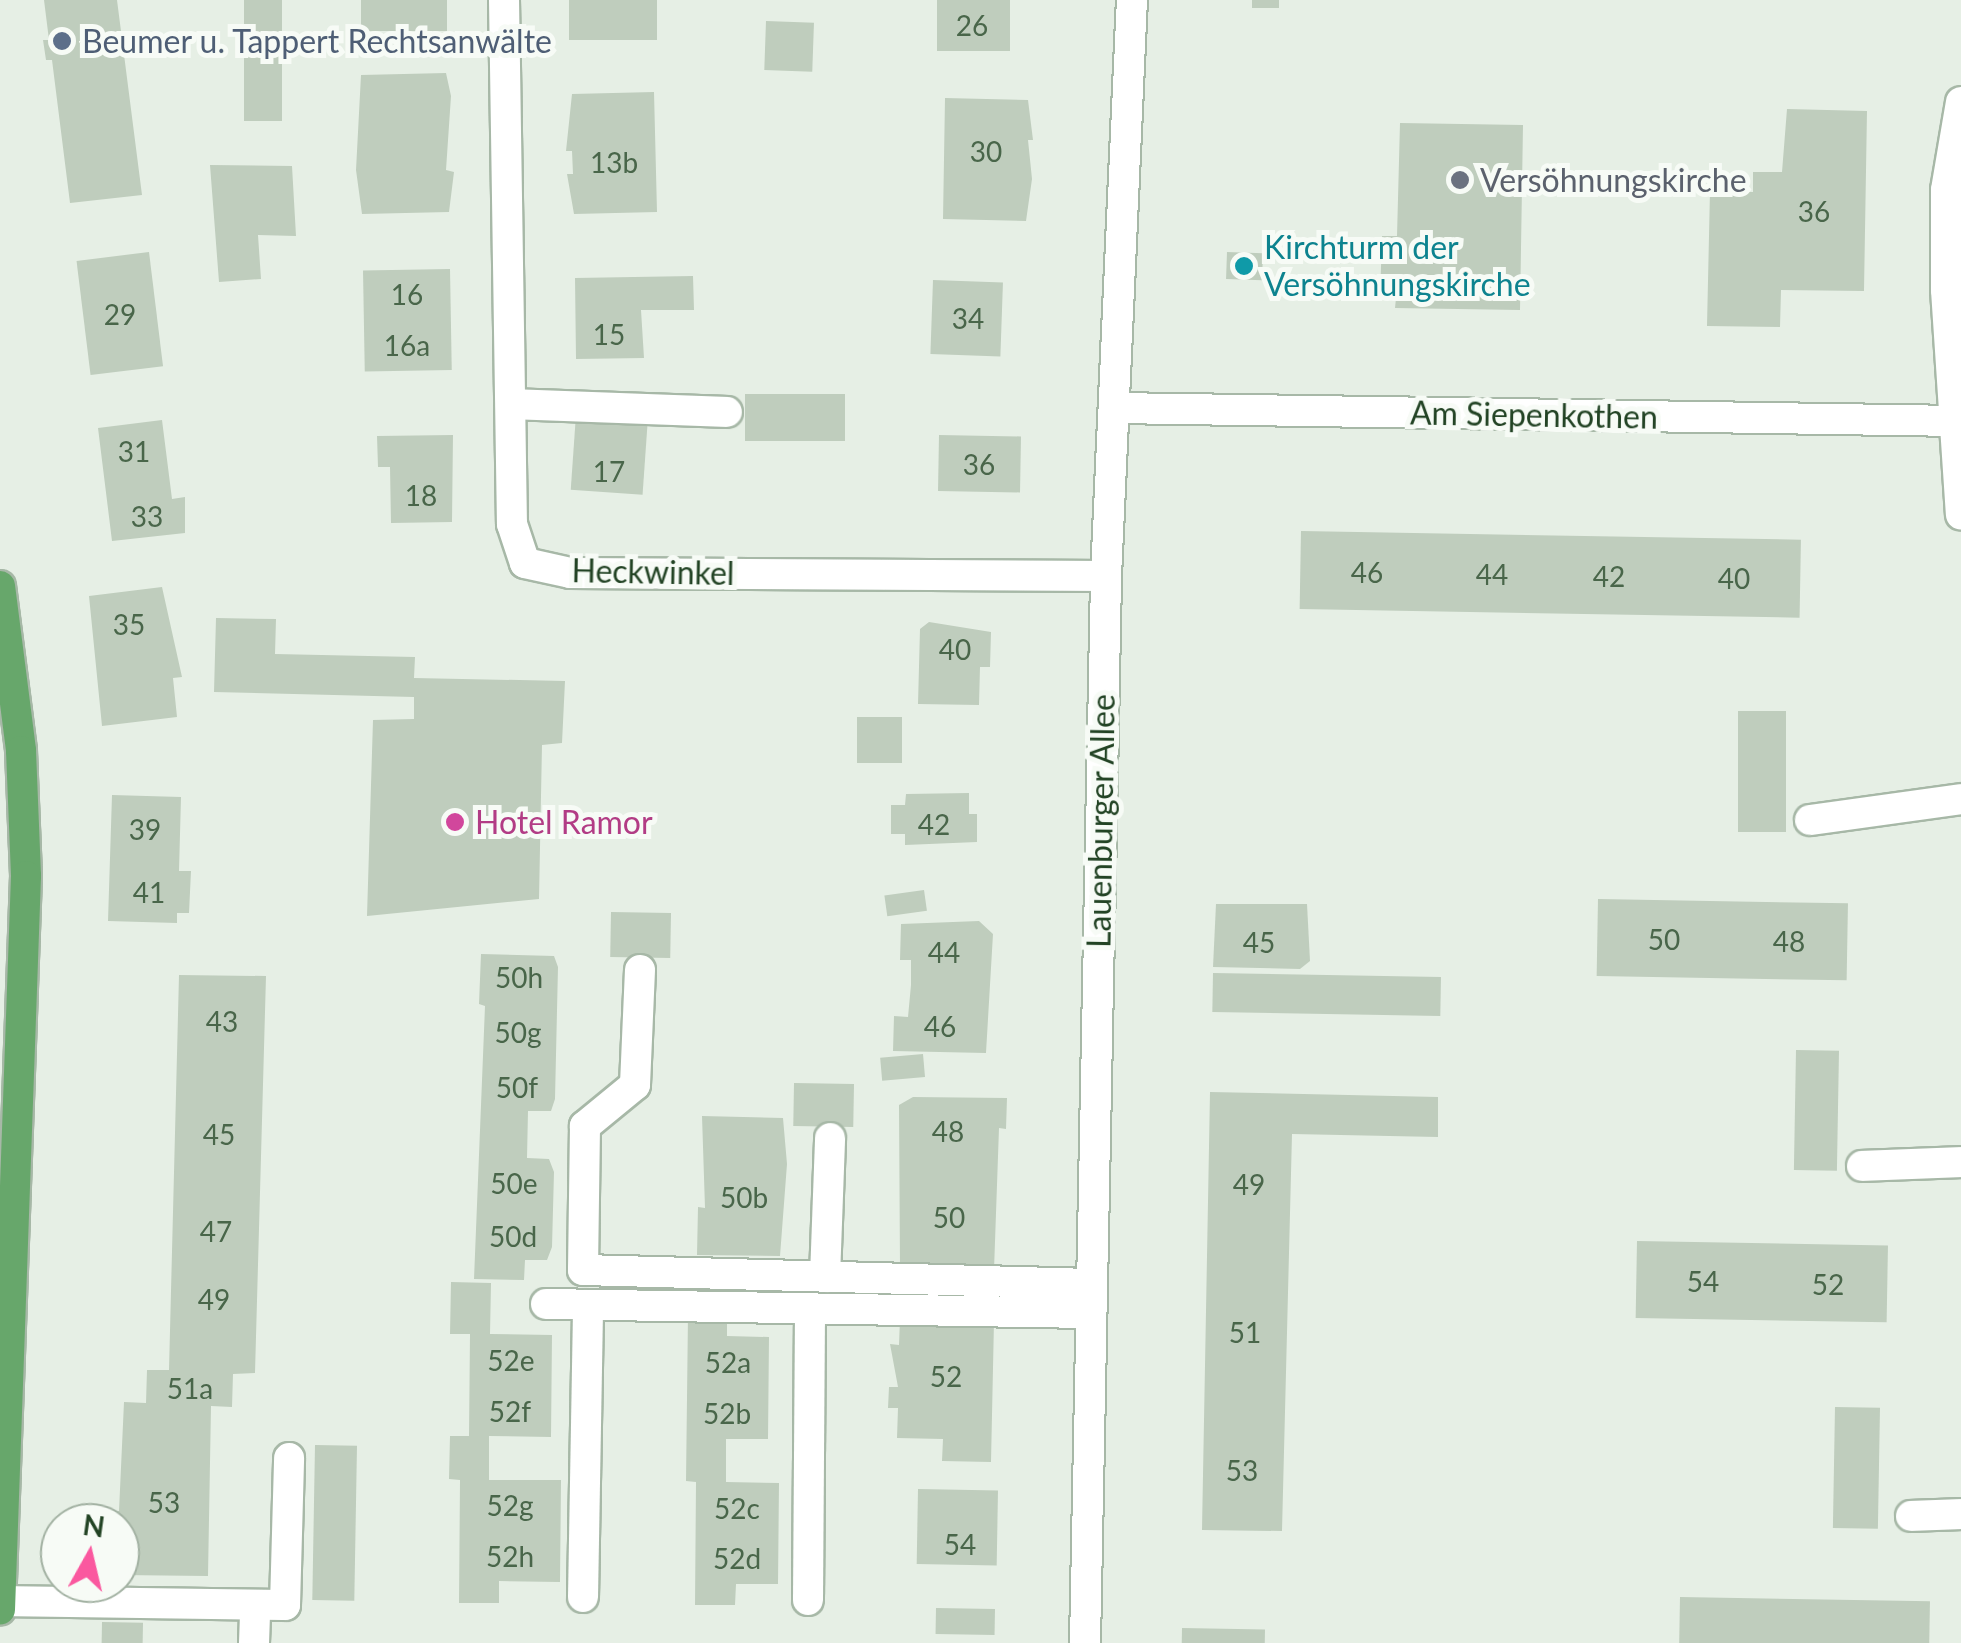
<!DOCTYPE html>
<meta charset="utf-8">
<style>
body{margin:0}
#map{position:relative;width:1961px;height:1643px;overflow:hidden;background:#e6efe5;font-family:Lato,sans-serif}
div>[style]{position:absolute}
[style*='--x']{left:calc(var(--x)*1px);top:calc(var(--y)*1px);width:calc(var(--w)*1px);rotate:calc(var(--a)*1deg)}
.building>*{inset:0;background:#bfcdbd;transform-origin:0 0}
.roads{filter:drop-shadow(2px 0 #a7b8a7) drop-shadow(-2px 0 #a7b8a7) drop-shadow(0 2px #a7b8a7) drop-shadow(0 -2px #a7b8a7)}
.minor>*{height:30px;margin:-15px;padding:0 15px;transform-origin:15px;border-radius:15px;background:#fff}
.major>*{height:30px;margin:-15px;padding:0 15px;transform-origin:15px;border-radius:15px;background:#67a76b}
.dots>*{width:28px;height:28px;translate:-50% -50%;box-sizing:border-box;border:5px solid #f7fbf6;border-radius:50%}
span{translate:-50% -50%;white-space:nowrap;text-align:center;line-height:1.15;-webkit-text-stroke:10px #f7fbf6;paint-order:stroke}
.number-label{font-size:28px;color:#49664a}
.number-label span{-webkit-text-stroke-width:0}
.service-label{font-size:32px;color:#4e5e75}
.left{translate:0 -50%;text-align:left}
.worship-label{font-size:32px;color:#5b616d}
.culture-label{font-size:32px;color:#0d838f}
.street-label{font-size:32px;color:#224324}
.hotel-label{font-size:32px;color:#b23c85}
.north{position:absolute;left:40px;top:1503px;width:100px;height:100px;box-sizing:border-box;background:#f7fbf6;border:2px solid #a2b1a2;border-radius:50%;rotate:8deg;font-size:28px;font-weight:700;line-height:40px;text-align:center;color:#224324}
.north::after{content:'';display:block;margin:auto;width:35px;height:45px;background:#fa589f;clip-path:polygon(50% 0,100% 100%,50% 72%,0 100%)}
</style>
<div id="map">
<div class="building">
<div style="clip-path:polygon(44px 0,117px 0,142px 195px,70px 203px,52px 60px,46px 60px,43px 40px,49px 40px)"></div>
<div style="left:244px;top:0;width:38px;height:121px"></div>
<div style="left:361px;top:0;width:86px;height:31px"></div>
<div style="left:569px;top:0;width:88px;height:40px"></div>
<div style="left:937px;top:0;width:73px;height:51px"></div>
<div style="left:1252px;top:0;width:27px;height:8px"></div>
<div style="left:766px;top:21px;width:48px;height:49px;rotate:2deg"></div>
<div style="clip-path:polygon(446px 73px,451px 96px,446px 170px,454px 172px,449px 212px,362px 214px,356px 170px,361px 75px)"></div>
<div style="clip-path:polygon(654px 92px,657px 212px,574px 214px,567px 174px,573px 174px,572px 151px,566px 151px,572px 94px)"></div>
<div style="clip-path:polygon(945px 98px,1028px 100px,1033px 140px,1028px 140px,1032px 179px,1026px 221px,943px 219px)"></div>
<div style="clip-path:polygon(1787px 109px,1867px 111px,1864px 291px,1781px 290px,1780px 327px,1707px 326px,1710px 191px,1753px 192px,1753px 172px,1782px 172px)"></div>
<div style="clip-path:polygon(1400px 123px,1523px 125px,1520px 310px,1395px 308px,1396px 298px,1380px 297px,1382px 236px,1397px 236px)"></div>
<div style="clip-path:polygon(210px 165px,292px 166px,296px 236px,258px 235px,261px 279px,219px 282px)"></div>
<div style="left:149px;top:252px;width:115px;height:73px;rotate:83deg"></div>
<div style="left:1227px;top:252px;width:36px;height:27px;rotate:2deg"></div>
<div style="left:450px;top:269px;width:101px;height:87px;rotate:89deg"></div>
<div style="clip-path:polygon(693px 276px,694px 310px,641px 310px,644px 358px,576px 359px,575px 278px)"></div>
<div style="left:933px;top:280px;width:70px;height:74px;rotate:2deg"></div>
<div style="left:745px;top:394px;width:100px;height:47px"></div>
<div style="left:648px;top:417px;width:78px;height:72px;rotate:94deg"></div>
<div style="clip-path:polygon(162px 420px,172px 499px,185px 497px,185px 533px,112px 541px,98px 428px)"></div>
<div style="clip-path:polygon(453px 435px,452px 522px,391px 523px,390px 467px,378px 467px,377px 436px)"></div>
<div style="left:939px;top:435px;width:82px;height:56px;rotate:1deg"></div>
<div style="left:1301px;top:531px;width:500px;height:78px;rotate:1deg"></div>
<div style="clip-path:polygon(162px 587px,182px 677px,173px 678px,177px 717px,102px 726px,89px 596px)"></div>
<div style="clip-path:polygon(216px 618px,276px 619px,275px 654px,415px 657px,414px 678px,565px 681px,562px 743px,542px 745px,539px 899px,367px 916px,373px 720px,414px 719px,414px 697px,214px 692px)"></div>
<div style="clip-path:polygon(929px 622px,991px 632px,990px 667px,980px 667px,979px 705px,918px 704px,920px 629px)"></div>
<div style="left:1738px;top:711px;width:48px;height:121px"></div>
<div style="left:857px;top:717px;width:45px;height:46px"></div>
<div style="clip-path:polygon(969px 793px,969px 814px,977px 814px,977px 842px,905px 845px,905px 834px,891px 834px,891px 805px,905px 805px,906px 794px)"></div>
<div style="clip-path:polygon(112px 795px,181px 797px,179px 871px,191px 871px,189px 913px,177px 913px,177px 923px,108px 921px)"></div>
<div style="left:924px;top:890px;width:21px;height:40px;rotate:82deg"></div>
<div style="left:1598px;top:899px;width:250px;height:77px;rotate:1deg"></div>
<div style="clip-path:polygon(1216px 904px,1307px 904px,1310px 961px,1300px 969px,1213px 967px)"></div>
<div style="left:671px;top:913px;width:45px;height:60px;rotate:91deg"></div>
<div style="clip-path:polygon(979px 921px,993px 934px,986px 1053px,893px 1051px,894px 1016px,908px 1017px,911px 985px,911px 960px,900px 960px,901px 924px)"></div>
<div style="clip-path:polygon(481px 954px,554px 956px,558px 967px,555px 1099px,551px 1111px,528px 1111px,527px 1158px,549px 1159px,554px 1172px,552px 1247px,547px 1260px,525px 1260px,524px 1280px,474px 1279px,485px 1006px,479px 1004px)"></div>
<div style="left:1213px;top:973px;width:228px;height:39px;rotate:1deg"></div>
<div style="clip-path:polygon(179px 975px,266px 976px,255px 1373px,233px 1374px,232px 1407px,211px 1406px,208px 1576px,120px 1575px,120px 1523px,108px 1523px,108px 1511px,119px 1511px,124px 1402px,146px 1403px,147px 1370px,169px 1370px)"></div>
<div style="left:1796px;top:1050px;width:43px;height:120px;rotate:1deg"></div>
<div style="left:923px;top:1054px;width:23px;height:43px;rotate:85deg"></div>
<div style="left:854px;top:1084px;width:43px;height:60px;rotate:91deg"></div>
<div style="clip-path:polygon(1210px 1092px,1438px 1097px,1438px 1137px,1292px 1134px,1282px 1531px,1202px 1530px)"></div>
<div style="clip-path:polygon(913px 1097px,1007px 1098px,1006px 1129px,999px 1128px,994px 1270px,900px 1268px,899px 1105px)"></div>
<div style="clip-path:polygon(702px 1116px,783px 1118px,787px 1164px,780px 1256px,697px 1255px,698px 1207px,705px 1208px)"></div>
<div style="left:1637px;top:1241px;width:251px;height:77px;rotate:1deg"></div>
<div style="clip-path:polygon(451px 1282px,491px 1283px,490px 1334px,552px 1335px,551px 1437px,489px 1436px,489px 1480px,561px 1480px,560px 1582px,499px 1581px,499px 1603px,459px 1603px,460px 1480px,449px 1479px,450px 1436px,469px 1436px,470px 1334px,450px 1334px)"></div>
<div style="clip-path:polygon(688px 1314px,727px 1315px,727px 1336px,769px 1337px,768px 1439px,726px 1439px,726px 1482px,779px 1483px,778px 1584px,736px 1584px,735px 1605px,695px 1605px,696px 1482px,686px 1481px)"></div>
<div style="clip-path:polygon(900px 1319px,994px 1321px,991px 1462px,942px 1461px,943px 1439px,897px 1438px,898px 1408px,888px 1408px,889px 1387px,898px 1387px,890px 1344px,899px 1345px)"></div>
<div style="left:1835px;top:1407px;width:45px;height:121px;rotate:1deg"></div>
<div style="left:315px;top:1445px;width:42px;height:155px;rotate:1deg"></div>
<div style="left:918px;top:1489px;width:80px;height:75px;rotate:1deg"></div>
<div style="left:1680px;top:1597px;width:250px;height:46px;rotate:1deg"></div>
<div style="left:936px;top:1608px;width:59px;height:26px;rotate:1deg"></div>
<div style="left:102px;top:1622px;width:41px;height:21px;rotate:1deg"></div>
<div style="left:1182px;top:1628px;width:83px;height:15px;rotate:1deg"></div>
</div>
<div class="roads">
<div class="minor">
<div style="--x:504;--y:0;--w:524;--a:89.13"></div>
<div style="--x:512;--y:524;--w:41;--a:71.6"></div>
<div style="--x:525;--y:563;--w:46;--a:12.5"></div>
<div style="--x:570;--y:573;--w:536;--a:0.32"></div>
<div style="--x:1961;--y:102;--w:89;--a:99.7"></div>
<div style="--x:1946;--y:190;--w:100;--a:90"></div>
<div style="--x:1946;--y:290;--w:225;--a:86.2"></div>
<div style="--x:511;--y:404;--w:216;--a:2.1"></div>
<div style="--x:1114;--y:408;--w:847;--a:0.88"></div>
<div style="--x:1810;--y:820;--w:152;--a:-7.9"></div>
<div style="--x:640;--y:970;--w:115;--a:92.5"></div>
<div style="--x:635;--y:1085;--w:65;--a:140.6"></div>
<div style="--x:585;--y:1126;--w:144;--a:90.8"></div>
<div style="--x:583;--y:1270;--w:509;--a:1.58"></div>
<div style="--x:1862;--y:1166;--w:99;--a:-2.3"></div>
<div style="--x:825;--y:1277;--w:139;--a:-87.9"></div>
<div style="--x:546;--y:1304;--w:545;--a:0.95"></div>
<div style="--x:1911;--y:1516;--w:50;--a:-2.3"></div>
<div style="--x:583;--y:1597;--w:292;--a:-89"></div>
<div style="--x:808;--y:1600;--w:291;--a:-89.6"></div>
<div style="--x:2;--y:1601;--w:283;--a:0.8"></div>
<div style="--x:285;--y:1605;--w:147;--a:-88.4"></div>
<div style="--x:254;--y:1643;--w:38;--a:-88"></div>
<div style="--x:1085;--y:1643;--w:1067;--a:-88.87"></div>
<div style="--x:1106;--y:576;--w:577;--a:-87.42"></div>
</div>
<div class="major">
<div style="--x:0;--y:586;--w:166;--a:82.7"></div>
<div style="--x:21;--y:751;--w:125;--a:87.7"></div>
<div style="--x:26;--y:876;--w:734;--a:92.03"></div>
</div>
</div>
<div class="dots">
<div style="left:62px;top:41px;background:#5c6f8a"></div>
<div style="left:1460px;top:180px;background:#6b7280"></div>
<div style="left:1244px;top:266px;background:#0f9aa8"></div>
<div style="left:455px;top:822px;background:#d1479c"></div>
</div>
<div class="number-label">
<span style="left:972px;top:25px">26</span>
<span style="left:986px;top:151px">30</span>
<span style="left:614px;top:162px">13b</span>
<span style="left:1814px;top:211px">36</span>
<span style="left:407px;top:294px">16</span>
<span style="left:120px;top:314px">29</span>
<span style="left:968px;top:318px">34</span>
<span style="left:609px;top:334px">15</span>
<span style="left:407px;top:345px">16a</span>
<span style="left:134px;top:451px">31</span>
<span style="left:979px;top:464px">36</span>
<span style="left:609px;top:471px">17</span>
<span style="left:421px;top:495px">18</span>
<span style="left:147px;top:516px">33</span>
<span style="left:1367px;top:572px">46</span>
<span style="left:1492px;top:574px">44</span>
<span style="left:1609px;top:576px">42</span>
<span style="left:1734px;top:578px">40</span>
<span style="left:129px;top:624px">35</span>
<span style="left:955px;top:649px">40</span>
<span style="left:934px;top:824px">42</span>
<span style="left:145px;top:829px">39</span>
<span style="left:149px;top:892px">41</span>
<span style="left:1664px;top:939px">50</span>
<span style="left:1789px;top:941px">48</span>
<span style="left:1259px;top:942px">45</span>
<span style="left:944px;top:952px">44</span>
<span style="left:519px;top:977px">50h</span>
<span style="left:222px;top:1021px">43</span>
<span style="left:940px;top:1026px">46</span>
<span style="left:518px;top:1032px">50g</span>
<span style="left:517px;top:1087px">50f</span>
<span style="left:948px;top:1131px">48</span>
<span style="left:219px;top:1134px">45</span>
<span style="left:514px;top:1183px">50e</span>
<span style="left:1249px;top:1184px">49</span>
<span style="left:744px;top:1197px">50b</span>
<span style="left:949px;top:1217px">50</span>
<span style="left:216px;top:1231px">47</span>
<span style="left:513px;top:1236px">50d</span>
<span style="left:1703px;top:1281px">54</span>
<span style="left:1828px;top:1284px">52</span>
<span style="left:214px;top:1299px">49</span>
<span style="left:1245px;top:1332px">51</span>
<span style="left:511px;top:1360px">52e</span>
<span style="left:728px;top:1362px">52a</span>
<span style="left:946px;top:1376px">52</span>
<span style="left:190px;top:1388px">51a</span>
<span style="left:510px;top:1411px">52f</span>
<span style="left:727px;top:1413px">52b</span>
<span style="left:1242px;top:1470px">53</span>
<span style="left:164px;top:1502px">53</span>
<span style="left:510px;top:1505px">52g</span>
<span style="left:737px;top:1508px">52c</span>
<span style="left:960px;top:1544px">54</span>
<span style="left:510px;top:1556px">52h</span>
<span style="left:737px;top:1558px">52d</span>
</div>
<div class="service-label">
<span class="left" style="left:82px;top:41px">Beumer u. Tappert Rechtsanwälte</span>
</div>
<div class="worship-label">
<span class="left" style="left:1480px;top:180px">Versöhnungskirche</span>
</div>
<div class="culture-label">
<span class="left" style="left:1264px;top:266px">Kirchturm der<br>Versöhnungskirche</span>
</div>
<div class="street-label">
<span style="left:1534px;top:415px;rotate:1deg">Am Siepenkothen</span>
<span style="left:653px;top:572px;rotate:1deg">Heckwinkel</span>
<span style="left:1101px;top:821px;rotate:-89deg">Lauenburger Allee</span>
</div>
<div class="hotel-label">
<span class="left" style="left:475px;top:822px">Hotel Ramor</span>
</div>
<div class="north">N</div>
</div>
